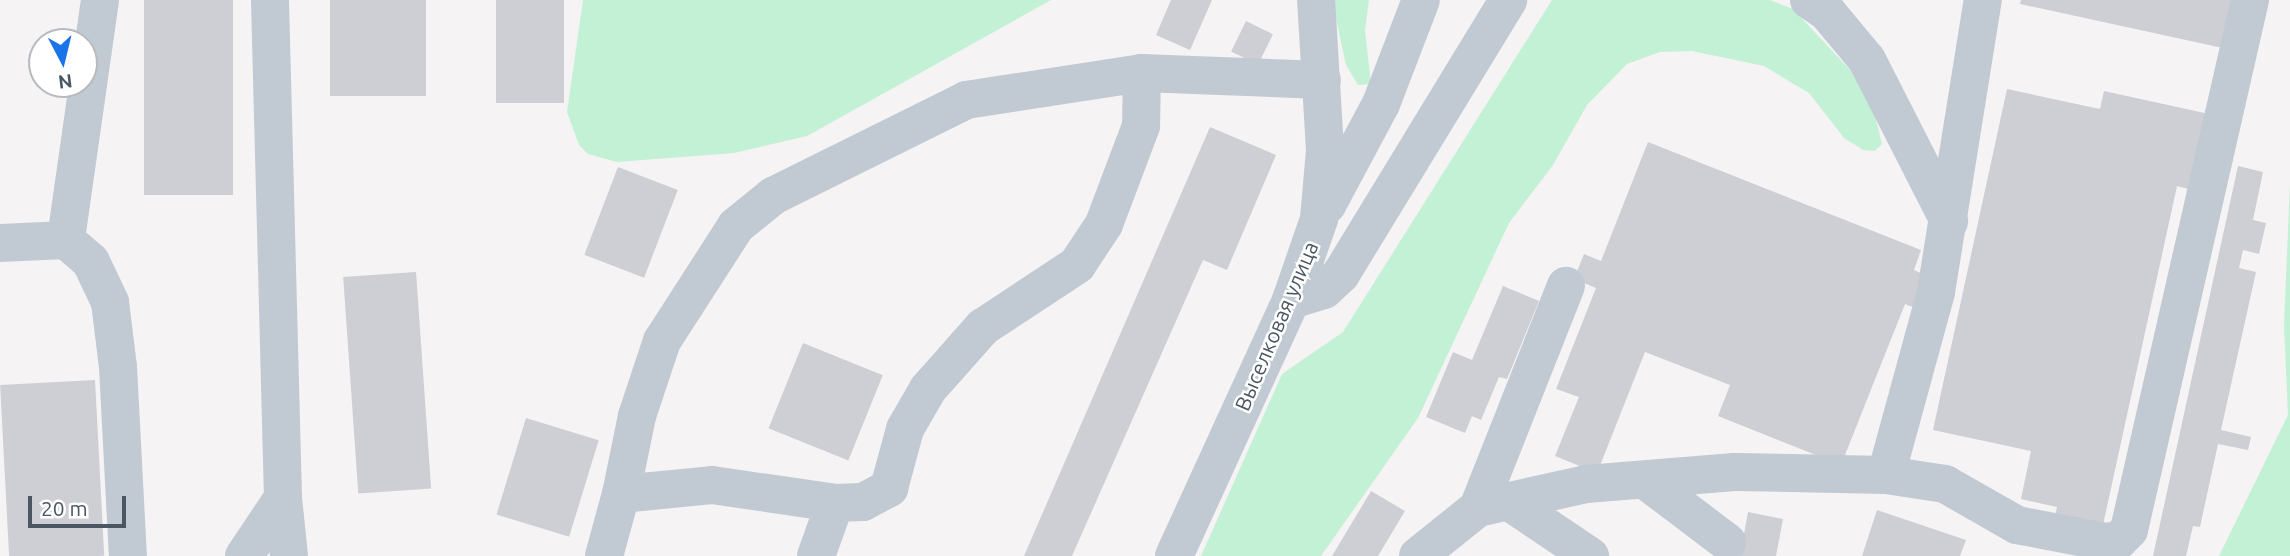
<!DOCTYPE html>
<meta charset="utf-8">
<style>
body{margin:0}
#map{position:relative;width:2290px;height:556px;overflow:hidden;background:#f5f3f3;font-family:Ubuntu,sans-serif}
div>[style]{position:absolute}
[style*='--x']{left:calc(var(--x)*1px);top:calc(var(--y)*1px);width:calc(var(--w)*1px);rotate:calc(var(--a)*1deg)}
.green>*{inset:0;background:#c3f1d5}
.building>*{inset:0;background:#cdcfd5;transform-origin:0 0}
.minor>*{height:38px;margin:-19px;padding:0 19px;transform-origin:19px;border-radius:19px;background:#c1cad2}
span{translate:-50% -50%;white-space:nowrap;text-align:center;line-height:1.15;-webkit-text-stroke:5px #fff;paint-order:stroke}
.street-label{font-size:21px;color:#4a5661}
.north{position:absolute;left:28px;top:28px;width:70px;height:70px;box-sizing:border-box;background:#fff;border:2px solid #b7bbc0;border-radius:50%;rotate:173deg;font-size:19px;font-weight:700;line-height:28px;text-align:center;color:#4a5661}
.north::after{content:'';display:block;margin:auto;width:24px;height:32px;background:#1a73e8;clip-path:polygon(50% 0,100% 100%,50% 72%,0 100%)}
.scale{position:absolute;left:28px;top:496px;width:98px;height:32px;box-sizing:border-box;border:4px solid #4a5661;border-top:0;padding-left:9px;font-size:21px;line-height:24px;white-space:nowrap;color:#4a5661;-webkit-text-stroke:5px #fff;paint-order:stroke}
</style>
<div id="map">
<div class="green">
<div style="clip-path:polygon(583px 0,1051px 0,807px 136px,734px 153px,617px 162px,588px 154px,579px 145px,567px 112px)"></div>
<div style="clip-path:polygon(1332px 0,1369px 0,1365px 30px,1371px 84px,1358px 85px,1346px 65px)"></div>
<div style="clip-path:polygon(1552px 0,1770px 0,1793px 9px,1852px 72px,1875px 116px,1882px 144px,1875px 151px,1863px 150px,1844px 138px,1809px 93px,1764px 66px,1692px 51px,1660px 52px,1627px 64px,1587px 105px,1553px 165px,1509px 223px,1418px 418px,1321px 556px,1201px 556px,1282px 374px,1343px 332px)"></div>
<div style="clip-path:polygon(2290px 182px,2290px 556px,2219px 556px,2288px 415px,2284px 326px)"></div>
</div>
<div class="building">
<div style="left:144px;top:0;width:89px;height:195px"></div>
<div style="left:330px;top:0;width:96px;height:96px"></div>
<div style="left:496px;top:0;width:68px;height:103px"></div>
<div style="clip-path:polygon(1171px 0,1212px 0,1190px 50px,1156px 35px)"></div>
<div style="clip-path:polygon(2021px 0,2243px 0,2232px 50px,2020px 4px)"></div>
<div style="left:1246px;top:21px;width:30px;height:34px;rotate:26deg"></div>
<div style="clip-path:polygon(2007px 89px,2100px 109px,2104px 91px,2209px 114px,2192px 190px,2177px 186px,2103px 525px,2053px 526px,2057px 507px,2021px 499px,2031px 451px,1933px 430px)"></div>
<div style="clip-path:polygon(1210px 127px,1276px 155px,1227px 270px,1203px 260px,1072px 556px,1024px 556px)"></div>
<div style="clip-path:polygon(1648px 142px,1921px 250px,1914px 270px,1927px 276px,1915px 308px,1905px 304px,1841px 465px,1718px 416px,1730px 385px,1645px 352px,1597px 473px,1555px 456px,1579px 397px,1556px 389px,1596px 288px,1574px 279px,1584px 254px,1601px 261px)"></div>
<div style="clip-path:polygon(2238px 166px,2263px 172px,2253px 220px,2266px 223px,2259px 254px,2243px 250px,2239px 268px,2256px 272px,2221px 430px,2251px 437px,2248px 450px,2218px 444px,2200px 527px,2193px 526px,2186px 556px,2153px 556px)"></div>
<div style="left:618px;top:167px;width:64px;height:94px;rotate:21deg"></div>
<div style="left:416px;top:272px;width:217px;height:73px;rotate:86deg"></div>
<div style="clip-path:polygon(1503px 286px,1539px 301px,1507px 379px,1499px 377px,1481px 420px,1472px 416px,1465px 433px,1426px 417px,1453px 352px,1472px 360px)"></div>
<div style="left:803px;top:343px;width:86px;height:92px;rotate:22deg"></div>
<div style="left:95px;top:380px;width:176px;height:95px;rotate:87deg"></div>
<div style="left:526px;top:418px;width:76px;height:101px;rotate:17deg"></div>
<div style="clip-path:polygon(1371px 491px,1405px 511px,1378px 556px,1332px 556px)"></div>
<div style="clip-path:polygon(1877px 510px,1966px 540px,1960px 556px,1862px 556px)"></div>
<div style="clip-path:polygon(1748px 512px,1783px 519px,1776px 556px,1740px 556px)"></div>
</div>
<div class="minor">
<div style="--x:100;--y:0;--w:242;--a:98.1"></div>
<div style="--x:66;--y:240;--w:33;--a:41"></div>
<div style="--x:91;--y:262;--w:44;--a:64.6"></div>
<div style="--x:110;--y:302;--w:65;--a:83"></div>
<div style="--x:118;--y:367;--w:189;--a:87"></div>
<div style="--x:1809;--y:0;--w:22;--a:34"></div>
<div style="--x:1827;--y:12;--w:62;--a:50.2"></div>
<div style="--x:1867;--y:60;--w:181;--a:63"></div>
<div style="--x:1327;--y:205;--w:115;--a:-61.9"></div>
<div style="--x:1381;--y:104;--w:111;--a:-69"></div>
<div style="--x:0;--y:243;--w:66;--a:-2.6"></div>
<div style="--x:1291;--y:300;--w:34;--a:-17"></div>
<div style="--x:1324;--y:290;--w:23;--a:-43"></div>
<div style="--x:1341;--y:274;--w:321;--a:-58.6"></div>
<div style="--x:1886;--y:475;--w:190;--a:-74.7"></div>
<div style="--x:1936;--y:292;--w:296;--a:-80.9"></div>
<div style="--x:1645;--y:480;--w:103;--a:37.1"></div>
<div style="--x:621;--y:494;--w:80;--a:-78.4"></div>
<div style="--x:637;--y:416;--w:79;--a:-71.6"></div>
<div style="--x:662;--y:341;--w:137;--a:-57.2"></div>
<div style="--x:736;--y:226;--w:48;--a:-39"></div>
<div style="--x:773;--y:196;--w:216;--a:-26.4"></div>
<div style="--x:966;--y:100;--w:178;--a:-8.7"></div>
<div style="--x:1142;--y:73;--w:180;--a:2.2"></div>
<div style="--x:283;--y:498;--w:58;--a:84.1"></div>
<div style="--x:1508;--y:501;--w:99;--a:33.9"></div>
<div style="--x:1478;--y:508;--w:239;--a:-68.4"></div>
<div style="--x:244;--y:556;--w:70;--a:-56.1"></div>
<div style="--x:283;--y:498;--w:498;--a:-91.5"></div>
<div style="--x:604;--y:556;--w:64;--a:-74.7"></div>
<div style="--x:621;--y:494;--w:91;--a:-5.6"></div>
<div style="--x:712;--y:485;--w:124;--a:8.3"></div>
<div style="--x:835;--y:503;--w:28;--a:-2"></div>
<div style="--x:863;--y:502;--w:30;--a:-28"></div>
<div style="--x:889;--y:488;--w:61;--a:-74.8"></div>
<div style="--x:905;--y:429;--w:46;--a:-60.1"></div>
<div style="--x:928;--y:389;--w:83;--a:-48.4"></div>
<div style="--x:983;--y:327;--w:113;--a:-33.4"></div>
<div style="--x:1077;--y:265;--w:49;--a:-56.6"></div>
<div style="--x:1104;--y:224;--w:105;--a:-69.3"></div>
<div style="--x:1141;--y:126;--w:53;--a:-88.9"></div>
<div style="--x:816;--y:556;--w:56;--a:-70.3"></div>
<div style="--x:1174;--y:556;--w:281;--a:-65.4"></div>
<div style="--x:1291;--y:300;--w:86;--a:-70.9"></div>
<div style="--x:1319;--y:219;--w:69;--a:-85"></div>
<div style="--x:1325;--y:150;--w:150;--a:-93.4"></div>
<div style="--x:1418;--y:556;--w:77;--a:-38.7"></div>
<div style="--x:1478;--y:508;--w:111;--a:-12.5"></div>
<div style="--x:1586;--y:484;--w:149;--a:-4.6"></div>
<div style="--x:1735;--y:472;--w:151;--a:1.1"></div>
<div style="--x:1886;--y:475;--w:60;--a:8.7"></div>
<div style="--x:1945;--y:484;--w:83;--a:29.7"></div>
<div style="--x:2017;--y:525;--w:90;--a:10.9"></div>
<div style="--x:2105;--y:542;--w:14;--a:-8"></div>
<div style="--x:2119;--y:540;--w:14;--a:-45"></div>
<div style="--x:2129;--y:530;--w:544;--a:-77.14"></div>
</div>
<div class="street-label">
<span style="left:1276px;top:326px;rotate:-67deg">Выселковая улица</span>
</div>
<div class="north">N</div>
<div class="scale">20 m</div>
</div>
